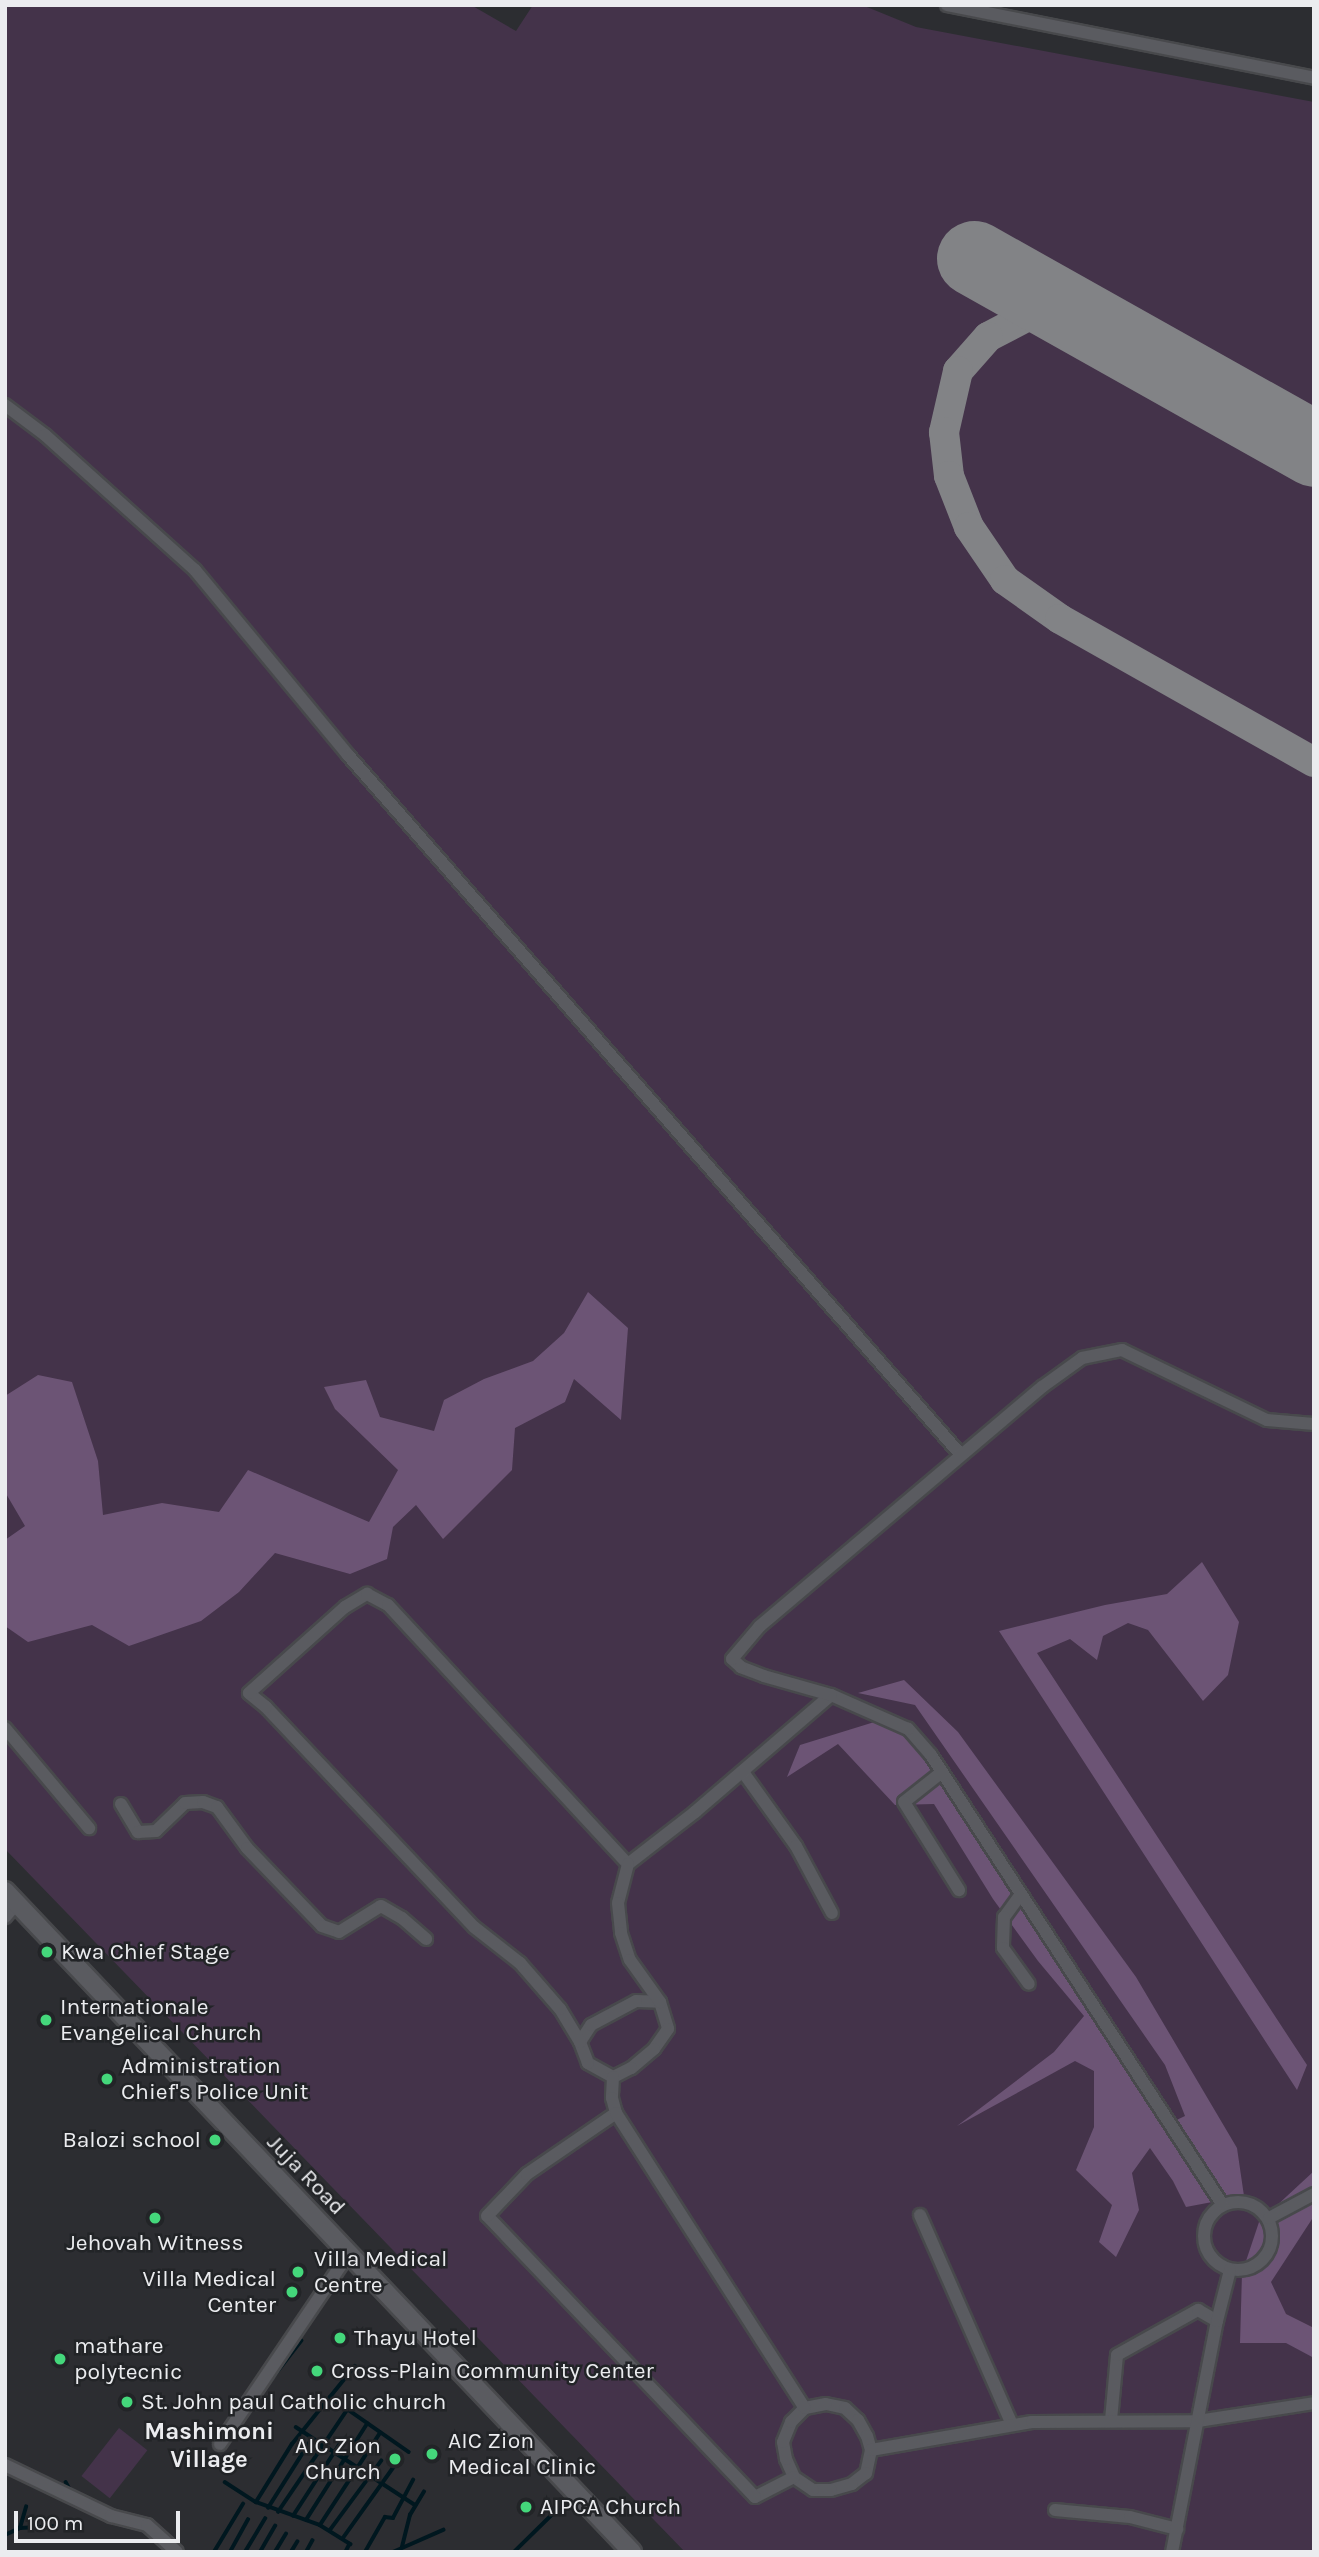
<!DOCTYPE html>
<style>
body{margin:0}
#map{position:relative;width:1319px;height:2557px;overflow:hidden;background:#2c2d31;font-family:Karla,sans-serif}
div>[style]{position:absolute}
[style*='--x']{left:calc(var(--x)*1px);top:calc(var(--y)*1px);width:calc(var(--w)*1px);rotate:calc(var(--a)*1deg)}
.green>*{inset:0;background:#44334a;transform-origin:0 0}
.forest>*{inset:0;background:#6c5475}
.stream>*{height:3.5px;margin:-1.75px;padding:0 1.75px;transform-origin:1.75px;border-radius:1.75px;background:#00171f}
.taxiway>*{height:30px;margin:-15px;padding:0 15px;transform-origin:15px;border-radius:15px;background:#828386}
.runway>*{height:75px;margin:-37.5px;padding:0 37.5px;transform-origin:37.5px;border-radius:37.5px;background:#828386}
.roads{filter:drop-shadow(2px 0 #48494c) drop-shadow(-2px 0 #48494c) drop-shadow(0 2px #48494c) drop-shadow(0 -2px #48494c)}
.minor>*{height:12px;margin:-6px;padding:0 6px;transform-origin:6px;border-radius:6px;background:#5a5b60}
.minor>.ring{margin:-6px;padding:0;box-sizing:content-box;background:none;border:12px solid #5a5b60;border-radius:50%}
.secondary>*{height:18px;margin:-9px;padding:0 9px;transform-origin:9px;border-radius:9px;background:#5a5b60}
.dots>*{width:19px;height:19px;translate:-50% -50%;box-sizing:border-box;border:4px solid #222427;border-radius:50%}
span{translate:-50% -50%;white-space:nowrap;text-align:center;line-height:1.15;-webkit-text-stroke:5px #222427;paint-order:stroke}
.poi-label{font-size:23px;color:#ebecef}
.left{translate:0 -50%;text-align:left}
.right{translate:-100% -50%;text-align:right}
.street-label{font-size:23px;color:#ebecef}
.neighbourhood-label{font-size:24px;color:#ebecef;font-weight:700}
.frame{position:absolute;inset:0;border:7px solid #ebecef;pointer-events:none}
.scale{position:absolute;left:14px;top:2511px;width:166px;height:32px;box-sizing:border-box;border:4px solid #ebecef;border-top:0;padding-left:9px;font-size:21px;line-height:24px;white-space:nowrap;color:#ebecef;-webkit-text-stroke:5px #222427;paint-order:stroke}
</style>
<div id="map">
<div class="green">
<div style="clip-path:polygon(5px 5px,471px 5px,516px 31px,533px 5px,862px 5px,916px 27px,1314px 102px,1314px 2552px,685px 2552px,5px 1849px)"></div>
<div style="left:119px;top:2428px;width:36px;height:61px;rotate:38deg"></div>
</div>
<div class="forest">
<div style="clip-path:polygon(588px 1292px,628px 1328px,621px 1420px,574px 1379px,565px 1402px,515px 1428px,512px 1470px,443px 1539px,416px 1505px,393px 1527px,387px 1559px,350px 1574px,275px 1553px,239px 1592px,201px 1621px,129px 1646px,92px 1625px,28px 1642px,5px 1626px,5px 1540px,25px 1526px,5px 1492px,5px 1396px,38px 1375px,72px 1382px,98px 1461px,103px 1515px,162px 1503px,219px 1512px,248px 1470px,369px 1522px,398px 1470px,335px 1409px,324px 1387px,366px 1380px,380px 1417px,434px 1431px,444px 1400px,484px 1379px,533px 1361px,564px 1333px)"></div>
<div style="clip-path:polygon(1202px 1562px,1239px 1622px,1228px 1675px,1203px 1701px,1148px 1630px,1128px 1623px,1103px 1636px,1097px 1660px,1070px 1639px,1037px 1653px,1307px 2065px,1297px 2090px,999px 1631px,1105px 1605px,1167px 1594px)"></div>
<div style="clip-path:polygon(904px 1680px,958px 1732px,1136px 1977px,1237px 2148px,1244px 2196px,1186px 2207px,1173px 2181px,1150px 2148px,1132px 2173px,1139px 2210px,1116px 2257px,1099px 2242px,1112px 2205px,1076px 2170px,1094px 2127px,1094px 2071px,1075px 2061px,957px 2126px,1054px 2052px,1084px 2016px,1038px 1961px,993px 1899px,934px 1804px,895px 1805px,838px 1744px,787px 1777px,800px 1745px,897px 1715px,957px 1790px,1168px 2124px,1185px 2116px,1165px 2065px,915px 1705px,858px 1693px)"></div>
<div style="clip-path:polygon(1314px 2171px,1314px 2216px,1271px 2282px,1286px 2314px,1314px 2328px,1314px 2358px,1286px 2343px,1240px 2343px,1242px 2273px,1259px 2222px)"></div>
</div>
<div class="stream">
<div style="--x:270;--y:2381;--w:51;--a:-52.2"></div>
<div style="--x:330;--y:2397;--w:96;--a:34.8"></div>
<div style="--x:296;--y:2427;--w:142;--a:33.2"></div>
<div style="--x:66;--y:2482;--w:13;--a:61"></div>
<div style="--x:225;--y:2482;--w:37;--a:33"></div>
<div style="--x:256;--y:2502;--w:68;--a:19.8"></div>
<div style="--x:320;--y:2525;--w:36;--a:32"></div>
<div style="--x:350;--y:2544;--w:9;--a:117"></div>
<div style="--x:256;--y:2502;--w:68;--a:-58.2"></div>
<div style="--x:292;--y:2444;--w:100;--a:-51.1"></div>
<div style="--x:268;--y:2508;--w:80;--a:-57.7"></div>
<div style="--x:278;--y:2512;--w:123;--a:-55.9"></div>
<div style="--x:293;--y:2516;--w:88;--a:-57"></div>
<div style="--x:306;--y:2520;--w:114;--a:-57.6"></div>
<div style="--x:320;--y:2525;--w:110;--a:-56.9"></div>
<div style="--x:20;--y:2528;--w:33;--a:-3"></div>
<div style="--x:330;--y:2530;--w:86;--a:-53.5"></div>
<div style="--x:5;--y:2535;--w:17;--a:-25"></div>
<div style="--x:20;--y:2528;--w:22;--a:-74"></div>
<div style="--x:343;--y:2538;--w:86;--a:-54.5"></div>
<div style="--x:402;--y:2547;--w:33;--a:-76"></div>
<div style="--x:410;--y:2515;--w:27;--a:-59"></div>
<div style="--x:214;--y:2552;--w:56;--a:-58.9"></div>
<div style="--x:230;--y:2552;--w:37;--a:-61"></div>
<div style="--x:245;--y:2552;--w:39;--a:-59"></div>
<div style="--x:260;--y:2552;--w:30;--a:-60"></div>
<div style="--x:275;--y:2552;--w:21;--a:-59"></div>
<div style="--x:291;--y:2552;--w:12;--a:-59"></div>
<div style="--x:306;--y:2552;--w:13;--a:-61"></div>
<div style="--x:365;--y:2552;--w:40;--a:-60.3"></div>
<div style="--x:385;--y:2517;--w:8;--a:7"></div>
<div style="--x:393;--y:2518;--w:43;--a:-62.2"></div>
<div style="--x:393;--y:2552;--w:55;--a:-23.7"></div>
<div style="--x:514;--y:2552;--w:74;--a:-44.5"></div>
</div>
<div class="taxiway">
<div style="--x:1053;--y:303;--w:73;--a:152.4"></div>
<div style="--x:988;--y:337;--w:45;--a:131.4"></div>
<div style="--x:958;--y:371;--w:63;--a:102.9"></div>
<div style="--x:944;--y:432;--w:44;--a:83.5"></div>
<div style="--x:949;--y:476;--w:55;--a:68.6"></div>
<div style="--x:969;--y:527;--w:64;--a:55.8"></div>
<div style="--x:1005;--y:580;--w:67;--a:35.3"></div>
<div style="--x:1060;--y:619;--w:291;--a:29.4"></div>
</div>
<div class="runway">
<div style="--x:974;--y:258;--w:390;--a:29.3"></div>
</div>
<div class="roads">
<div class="minor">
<div style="--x:947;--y:5;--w:374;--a:11.2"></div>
<div style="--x:5;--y:405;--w:50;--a:36.9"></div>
<div style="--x:45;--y:435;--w:202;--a:42"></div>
<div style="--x:195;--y:570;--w:240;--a:50.4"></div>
<div style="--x:348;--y:755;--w:930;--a:48.79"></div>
<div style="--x:5;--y:1728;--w:131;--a:50"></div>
<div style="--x:743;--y:1772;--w:91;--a:54.4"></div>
<div style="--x:796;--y:1846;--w:76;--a:61.8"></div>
<div style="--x:942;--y:1772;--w:48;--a:141.7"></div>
<div style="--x:904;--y:1802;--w:104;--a:58"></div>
<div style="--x:121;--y:1804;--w:33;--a:59"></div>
<div style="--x:138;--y:1832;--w:18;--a:-3"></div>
<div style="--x:156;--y:1831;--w:40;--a:-44"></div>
<div style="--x:185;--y:1803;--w:18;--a:-3"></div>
<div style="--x:203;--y:1802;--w:15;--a:20"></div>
<div style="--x:217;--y:1807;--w:51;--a:53.8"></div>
<div style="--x:247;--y:1848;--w:108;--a:46.1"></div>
<div style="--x:322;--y:1926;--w:18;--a:19"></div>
<div style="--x:339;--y:1932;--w:49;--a:-31.8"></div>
<div style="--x:381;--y:1906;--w:24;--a:30"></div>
<div style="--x:402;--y:1918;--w:32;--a:41"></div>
<div style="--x:628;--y:1864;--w:85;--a:-37.8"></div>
<div style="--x:695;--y:1812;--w:179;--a:-40.7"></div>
<div style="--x:1021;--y:1894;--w:29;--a:126"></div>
<div style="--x:1004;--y:1917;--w:31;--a:92"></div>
<div style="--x:1003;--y:1948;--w:44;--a:54.2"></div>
<div style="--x:5;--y:1917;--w:18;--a:-49"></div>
<div style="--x:636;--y:2001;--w:24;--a:2"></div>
<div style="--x:660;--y:2002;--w:28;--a:73"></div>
<div style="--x:668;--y:2029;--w:24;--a:125"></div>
<div style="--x:654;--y:2049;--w:30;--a:140"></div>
<div style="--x:631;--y:2068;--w:20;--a:153"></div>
<div style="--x:613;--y:2077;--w:29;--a:-151"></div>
<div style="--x:588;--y:2063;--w:22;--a:-111"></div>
<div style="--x:580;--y:2042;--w:20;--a:-57"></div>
<div style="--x:591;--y:2025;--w:51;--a:-28.1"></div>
<div style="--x:580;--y:2042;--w:39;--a:-121"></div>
<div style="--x:560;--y:2009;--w:61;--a:-131"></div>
<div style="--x:520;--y:1963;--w:58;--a:-142"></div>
<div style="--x:474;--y:1927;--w:303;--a:-133.4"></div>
<div style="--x:266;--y:1707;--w:22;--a:-141"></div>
<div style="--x:249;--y:1693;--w:129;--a:-41.9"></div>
<div style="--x:345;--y:1607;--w:26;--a:-31"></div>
<div style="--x:367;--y:1594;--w:24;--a:28"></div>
<div style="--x:388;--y:1605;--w:353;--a:47.2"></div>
<div style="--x:628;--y:1864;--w:40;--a:104.4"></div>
<div style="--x:618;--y:1903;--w:30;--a:84"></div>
<div style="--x:621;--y:1933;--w:28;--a:72"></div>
<div style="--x:630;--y:1960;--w:52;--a:54.5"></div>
<div style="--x:613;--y:2077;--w:21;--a:93"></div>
<div style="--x:612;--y:2098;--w:16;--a:75"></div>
<div class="ring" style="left:1204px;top:2202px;width:56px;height:56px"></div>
<div style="--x:1222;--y:2204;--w:535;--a:-122.95"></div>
<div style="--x:931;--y:1755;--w:35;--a:-131"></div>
<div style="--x:908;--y:1729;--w:84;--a:-156.2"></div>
<div style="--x:831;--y:1695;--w:70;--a:-164.2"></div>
<div style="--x:764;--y:1676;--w:25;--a:-159"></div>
<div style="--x:741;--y:1667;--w:12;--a:-138"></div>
<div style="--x:732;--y:1659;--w:43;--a:-49.7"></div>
<div style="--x:760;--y:1626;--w:370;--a:-40.3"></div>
<div style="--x:1042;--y:1387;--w:49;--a:-35.9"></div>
<div style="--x:1082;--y:1358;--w:41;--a:-11.3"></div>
<div style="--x:1122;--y:1350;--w:161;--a:25.8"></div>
<div style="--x:1267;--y:1420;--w:47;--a:4.9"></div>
<div style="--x:920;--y:2215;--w:229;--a:66.3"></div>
<div style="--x:1269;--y:2218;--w:51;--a:-28.1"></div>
<div style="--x:826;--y:2404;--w:19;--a:12"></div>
<div style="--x:845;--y:2408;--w:18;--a:43"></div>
<div style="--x:858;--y:2420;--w:18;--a:61"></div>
<div style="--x:867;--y:2436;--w:15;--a:74"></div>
<div style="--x:871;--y:2450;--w:24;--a:102"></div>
<div style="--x:866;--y:2473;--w:18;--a:142"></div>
<div style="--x:852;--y:2484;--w:22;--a:164"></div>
<div style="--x:831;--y:2490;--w:18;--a:180"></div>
<div style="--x:813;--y:2490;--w:23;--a:-146"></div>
<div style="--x:794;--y:2477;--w:20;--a:-114"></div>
<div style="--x:786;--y:2459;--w:17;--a:-100"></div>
<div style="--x:783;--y:2442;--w:22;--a:-68"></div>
<div style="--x:791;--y:2422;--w:20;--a:-45"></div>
<div style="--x:805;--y:2408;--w:21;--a:-11"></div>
<div style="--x:1111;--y:2420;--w:65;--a:-84.7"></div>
<div style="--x:1117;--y:2355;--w:93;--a:-29.1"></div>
<div style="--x:1198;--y:2310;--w:22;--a:30"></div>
<div style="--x:220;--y:2444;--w:228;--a:-55.9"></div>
<div style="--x:871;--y:2450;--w:163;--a:-9.9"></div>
<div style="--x:1032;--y:2422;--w:166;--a:-0.3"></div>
<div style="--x:1198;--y:2421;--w:117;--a:-8.8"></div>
<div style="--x:5;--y:2465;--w:118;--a:25.7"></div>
<div style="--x:111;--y:2516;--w:37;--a:14"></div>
<div style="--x:147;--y:2525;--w:40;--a:42"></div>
<div style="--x:794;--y:2477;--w:44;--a:152.9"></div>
<div style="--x:755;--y:2497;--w:388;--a:-133.6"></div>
<div style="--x:487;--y:2216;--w:58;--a:-46.4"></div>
<div style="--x:527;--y:2174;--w:108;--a:-34.4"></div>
<div style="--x:616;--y:2113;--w:350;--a:57.4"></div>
<div style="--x:1055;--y:2510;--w:75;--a:5.3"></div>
<div style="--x:1130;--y:2517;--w:49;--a:14.3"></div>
<div style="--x:1172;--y:2552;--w:235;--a:-79"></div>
<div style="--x:1217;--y:2321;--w:53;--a:-75.7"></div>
</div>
<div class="secondary">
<div style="--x:5;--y:1891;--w:911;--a:46.51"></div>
</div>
</div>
<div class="dots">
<div style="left:47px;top:1952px;background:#44d77b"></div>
<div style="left:46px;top:2020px;background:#44d77b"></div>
<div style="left:107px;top:2079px;background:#44d77b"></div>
<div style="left:215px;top:2140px;background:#44d77b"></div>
<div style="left:155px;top:2218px;background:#44d77b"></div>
<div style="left:298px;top:2272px;background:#44d77b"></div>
<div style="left:292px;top:2292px;background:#44d77b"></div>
<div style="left:340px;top:2338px;background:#44d77b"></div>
<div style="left:60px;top:2359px;background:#44d77b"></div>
<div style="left:317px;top:2371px;background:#44d77b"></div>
<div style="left:127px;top:2402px;background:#44d77b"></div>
<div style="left:432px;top:2454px;background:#44d77b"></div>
<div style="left:395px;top:2459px;background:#44d77b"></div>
<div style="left:526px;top:2507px;background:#44d77b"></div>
</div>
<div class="poi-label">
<span class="left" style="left:61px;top:1952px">Kwa Chief Stage</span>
<span class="left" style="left:60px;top:2020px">Internationale<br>Evangelical Church</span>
<span class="left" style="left:121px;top:2079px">Administration<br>Chief's Police Unit</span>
<span class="right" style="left:201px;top:2140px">Balozi school</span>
<span style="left:155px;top:2243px">Jehovah Witness</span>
<span class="left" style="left:314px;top:2272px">Villa Medical<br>Centre</span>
<span class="right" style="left:276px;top:2292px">Villa Medical<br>Center</span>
<span class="left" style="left:354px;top:2338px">Thayu Hotel</span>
<span class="left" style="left:74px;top:2359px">mathare<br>polytecnic</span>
<span class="left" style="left:331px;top:2371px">Cross-Plain Community Center</span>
<span class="left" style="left:141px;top:2402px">St. John paul Catholic church</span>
<span class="left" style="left:448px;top:2454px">AIC Zion<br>Medical Clinic</span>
<span class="right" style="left:381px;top:2459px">AIC Zion<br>Church</span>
<span class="left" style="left:540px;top:2507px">AIPCA Church</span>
</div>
<div class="street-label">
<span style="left:306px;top:2175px;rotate:46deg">Juja Road</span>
</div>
<div class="neighbourhood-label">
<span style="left:209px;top:2446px">Mashimoni<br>Village</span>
</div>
<div class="frame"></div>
<div class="scale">100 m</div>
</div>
